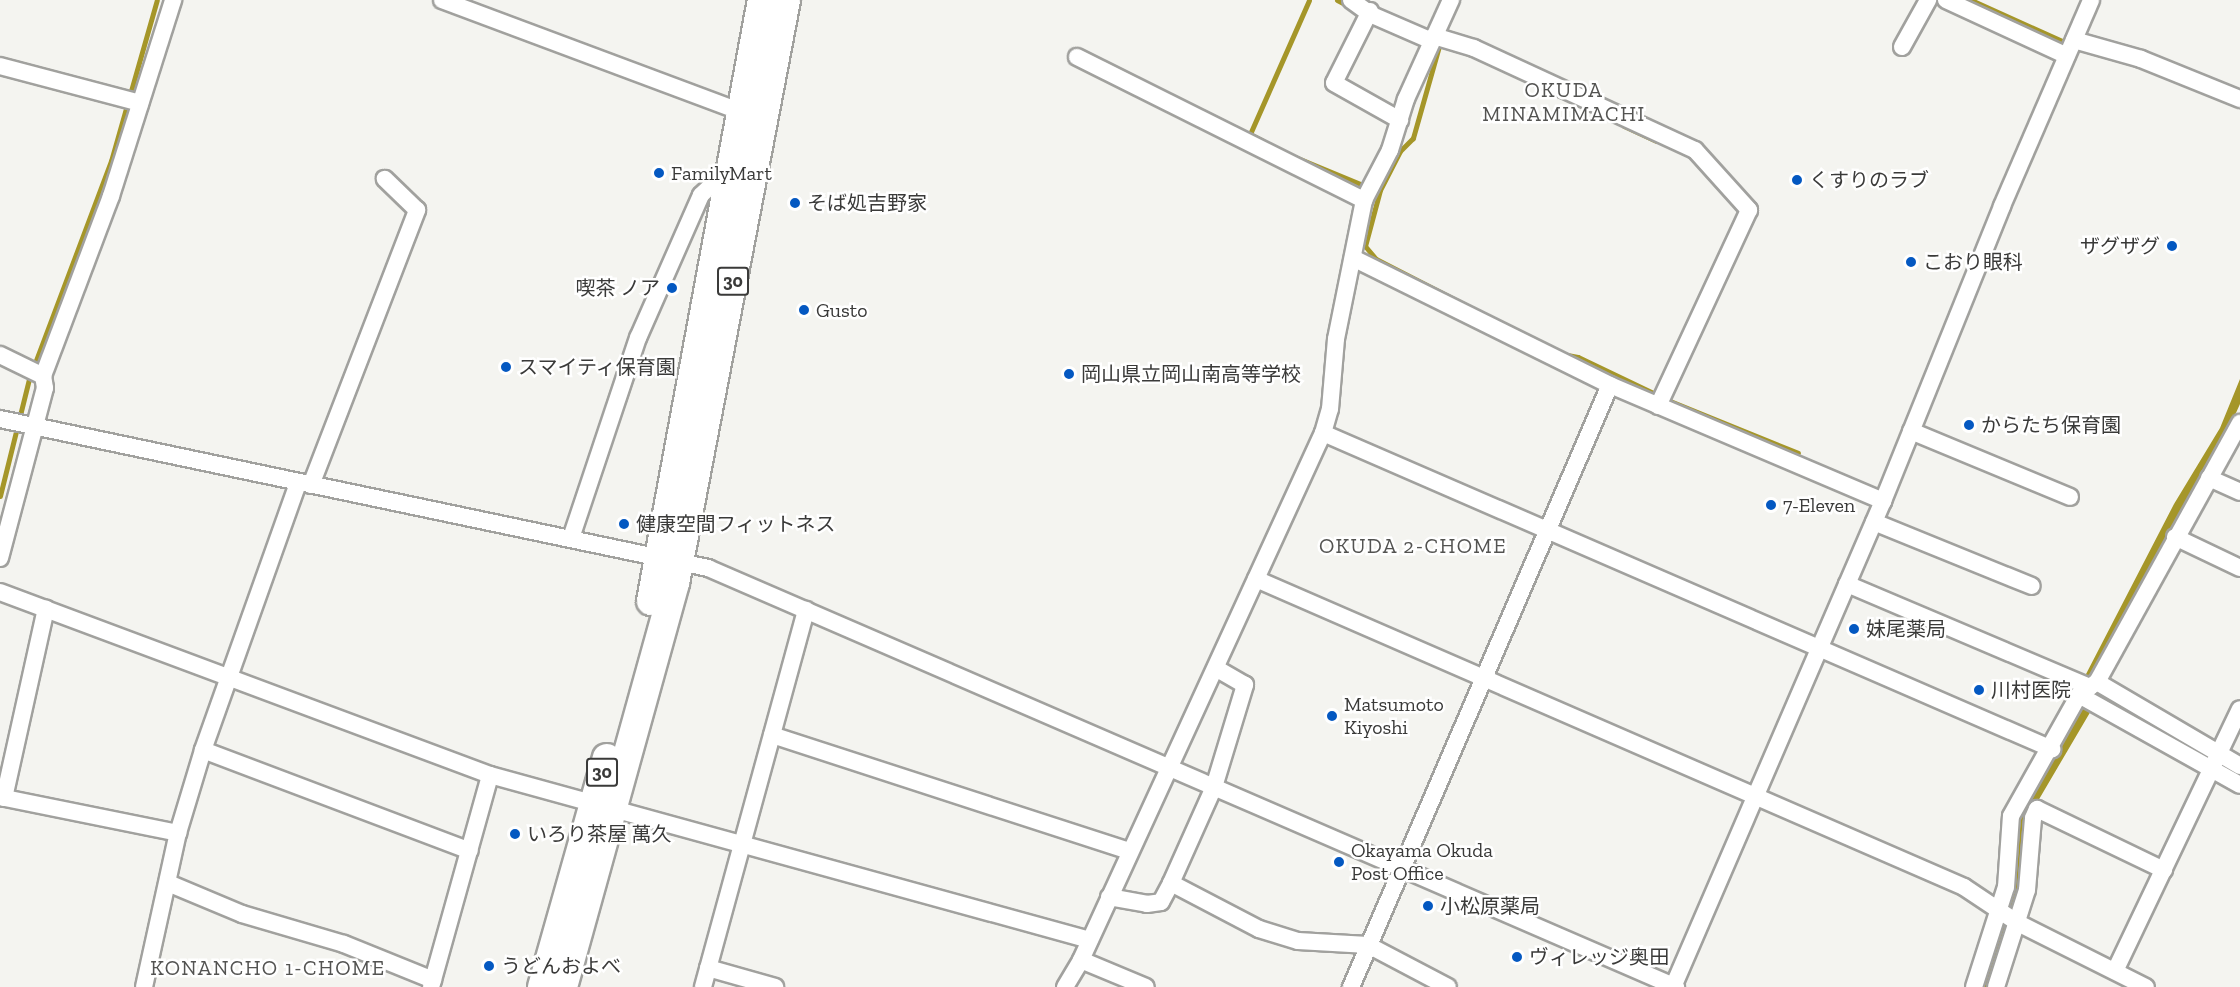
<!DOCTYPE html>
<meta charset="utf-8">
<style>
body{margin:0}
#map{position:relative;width:2240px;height:987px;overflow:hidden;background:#f4f4f0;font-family:"Zilla Slab","Noto Sans JP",serif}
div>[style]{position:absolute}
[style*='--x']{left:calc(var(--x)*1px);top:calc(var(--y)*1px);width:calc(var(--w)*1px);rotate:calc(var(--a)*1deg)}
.water>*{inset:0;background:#a59629}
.stream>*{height:5px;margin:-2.5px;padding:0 2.5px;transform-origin:2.5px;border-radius:2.5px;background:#a59629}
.roads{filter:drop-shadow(2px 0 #a1a19e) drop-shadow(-2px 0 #a1a19e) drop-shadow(0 2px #a1a19e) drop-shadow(0 -2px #a1a19e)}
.minor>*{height:16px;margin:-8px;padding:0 8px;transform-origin:8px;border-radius:8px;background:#fff}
.trunk>*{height:28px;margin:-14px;padding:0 14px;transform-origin:14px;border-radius:14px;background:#fff}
.dots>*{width:16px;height:16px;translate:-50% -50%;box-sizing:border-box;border:3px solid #fff;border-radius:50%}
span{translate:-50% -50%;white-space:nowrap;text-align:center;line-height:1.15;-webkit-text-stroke:5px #fff;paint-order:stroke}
.shield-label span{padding:2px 4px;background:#fff;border:2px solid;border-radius:4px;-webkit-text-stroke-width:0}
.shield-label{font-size:18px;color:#3a3a39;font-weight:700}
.poi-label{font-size:20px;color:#3a3a39}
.left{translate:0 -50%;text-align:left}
.right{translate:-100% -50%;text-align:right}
.neighbourhood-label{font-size:21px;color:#535351;letter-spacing:1.5px}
</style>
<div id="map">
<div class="water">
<div style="clip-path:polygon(2240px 379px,2240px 404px,2226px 435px,2097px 673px,2104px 692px,2240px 771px,2240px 780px,2095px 704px,2028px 818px,2021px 901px,1990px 987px,1981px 987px,2010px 904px,2016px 819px,2088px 699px,2085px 676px,2174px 504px,2220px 428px)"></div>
</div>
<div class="stream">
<div style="--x:1337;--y:0;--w:13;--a:27"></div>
<div style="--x:1971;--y:0;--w:100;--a:24.3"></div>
<div style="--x:1439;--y:46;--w:96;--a:105.8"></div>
<div style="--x:1413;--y:138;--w:18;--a:135"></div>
<div style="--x:1400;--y:151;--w:44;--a:117.1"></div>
<div style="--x:1380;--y:190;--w:58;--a:105"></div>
<div style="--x:1365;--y:246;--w:17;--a:50"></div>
<div style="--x:1376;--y:259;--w:171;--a:27.2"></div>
<div style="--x:1624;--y:126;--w:35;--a:25"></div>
<div style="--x:1263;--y:141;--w:15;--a:-152"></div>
<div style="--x:1250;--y:134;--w:146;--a:-66.2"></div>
<div style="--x:1295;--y:157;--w:74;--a:22.4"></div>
<div style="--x:1562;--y:354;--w:16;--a:11"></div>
<div style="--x:1578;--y:357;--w:102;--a:25.6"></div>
<div style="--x:1670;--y:401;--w:138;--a:22.1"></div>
<div style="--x:0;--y:496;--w:121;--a:-76.1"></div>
<div style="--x:29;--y:379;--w:233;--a:-69.4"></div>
<div style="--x:111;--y:161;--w:167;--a:-74.1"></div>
<div style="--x:2077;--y:719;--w:20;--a:-63"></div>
</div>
<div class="roads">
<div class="minor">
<div style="--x:442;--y:0;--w:329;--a:20.5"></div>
<div style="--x:1351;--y:0;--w:26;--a:36"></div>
<div style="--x:1372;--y:15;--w:65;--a:23.4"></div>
<div style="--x:1946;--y:0;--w:133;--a:24.8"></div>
<div style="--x:1370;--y:11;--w:80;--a:116.6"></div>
<div style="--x:1334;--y:83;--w:76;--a:29.3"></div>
<div style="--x:1434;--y:36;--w:42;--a:16.7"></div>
<div style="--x:1474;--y:48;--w:243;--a:24.8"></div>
<div style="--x:1695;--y:150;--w:81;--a:48"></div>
<div style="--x:1749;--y:210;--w:216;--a:114.9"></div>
<div style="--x:2074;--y:40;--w:70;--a:15.8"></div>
<div style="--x:2141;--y:59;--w:107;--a:22"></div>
<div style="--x:1902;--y:47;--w:54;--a:-61"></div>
<div style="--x:1077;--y:57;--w:321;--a:26.5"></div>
<div style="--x:0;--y:66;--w:145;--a:14.8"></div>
<div style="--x:1353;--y:258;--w:287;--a:26.3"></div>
<div style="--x:1610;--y:385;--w:297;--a:23"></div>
<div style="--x:0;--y:355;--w:48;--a:26"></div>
<div style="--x:0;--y:419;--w:724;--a:11.88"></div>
<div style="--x:708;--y:568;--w:1055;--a:23.41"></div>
<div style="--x:1911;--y:431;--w:172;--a:22.5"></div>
<div style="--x:1323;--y:433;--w:795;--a:23.44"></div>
<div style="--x:2209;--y:478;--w:34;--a:24"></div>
<div style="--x:311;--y:485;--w:295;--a:-68.9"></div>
<div style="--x:417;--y:210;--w:45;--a:-135.9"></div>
<div style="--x:1874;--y:522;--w:170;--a:22.1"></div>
<div style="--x:2175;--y:537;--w:72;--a:25.5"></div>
<div style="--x:571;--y:538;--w:211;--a:-71.5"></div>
<div style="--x:638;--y:338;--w:156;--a:-66.2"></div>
<div style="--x:701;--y:195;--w:38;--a:-43"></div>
<div style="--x:0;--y:558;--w:176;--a:-75.2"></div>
<div style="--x:45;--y:388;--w:12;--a:-99"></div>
<div style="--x:43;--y:376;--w:192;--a:-69.3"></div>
<div style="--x:111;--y:196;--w:206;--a:-72.4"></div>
<div style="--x:1256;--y:579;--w:772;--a:23.51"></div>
<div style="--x:1964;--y:887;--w:65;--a:33.7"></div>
<div style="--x:2018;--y:923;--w:143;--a:26.6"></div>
<div style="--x:1847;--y:584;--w:264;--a:23"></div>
<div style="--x:0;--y:592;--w:523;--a:20.48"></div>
<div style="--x:490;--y:775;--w:622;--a:15.38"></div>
<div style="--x:2097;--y:682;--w:166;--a:30.4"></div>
<div style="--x:2079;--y:695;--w:184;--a:29.2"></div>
<div style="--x:772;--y:735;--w:376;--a:18"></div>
<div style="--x:203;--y:750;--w:285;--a:20.7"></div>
<div style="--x:0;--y:797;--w:182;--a:11.4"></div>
<div style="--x:4;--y:798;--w:194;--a:-77.5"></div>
<div style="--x:168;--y:883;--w:80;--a:22.7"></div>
<div style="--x:242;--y:914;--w:106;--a:16.4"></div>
<div style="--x:344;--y:944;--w:96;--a:22"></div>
<div style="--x:1171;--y:883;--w:99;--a:27.6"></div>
<div style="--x:1259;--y:929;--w:41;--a:17.1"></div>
<div style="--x:1298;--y:941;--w:70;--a:3.3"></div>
<div style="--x:1368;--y:945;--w:90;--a:27.7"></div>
<div style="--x:1109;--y:897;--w:39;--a:10"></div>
<div style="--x:1147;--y:904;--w:14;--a:-8"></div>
<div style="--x:1161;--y:902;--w:21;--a:-62"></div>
<div style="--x:1171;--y:883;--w:105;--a:-65.9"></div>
<div style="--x:1214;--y:787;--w:107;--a:-73.1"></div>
<div style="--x:1245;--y:685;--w:34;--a:-150"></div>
<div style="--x:1081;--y:960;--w:70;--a:22.6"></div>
<div style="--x:708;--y:968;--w:70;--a:15.8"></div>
<div style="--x:2115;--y:971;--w:290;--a:-64.5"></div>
<div style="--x:144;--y:987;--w:158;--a:-77.6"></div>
<div style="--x:178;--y:833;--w:87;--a:-73.2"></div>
<div style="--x:203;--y:750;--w:283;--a:-70.4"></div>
<div style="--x:431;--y:987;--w:220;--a:-74.4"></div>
<div style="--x:703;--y:987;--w:391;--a:-74.7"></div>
<div style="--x:1065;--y:987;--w:31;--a:-59"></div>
<div style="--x:1081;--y:960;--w:580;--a:-65.34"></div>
<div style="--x:1323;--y:433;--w:25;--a:-74"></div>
<div style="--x:1330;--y:409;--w:70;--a:-85.1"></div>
<div style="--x:1336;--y:339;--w:142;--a:-78.6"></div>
<div style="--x:1364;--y:200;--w:56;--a:-62.5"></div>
<div style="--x:1390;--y:150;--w:53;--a:-72.6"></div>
<div style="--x:1406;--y:99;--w:109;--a:-65.6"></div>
<div style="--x:1351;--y:987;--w:655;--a:-66.72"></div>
<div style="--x:1673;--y:987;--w:529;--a:-66.63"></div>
<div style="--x:1883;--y:501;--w:318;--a:-68"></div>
<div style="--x:2002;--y:206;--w:224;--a:-66.6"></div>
<div style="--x:1974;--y:987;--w:105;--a:-72.3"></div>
<div style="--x:2006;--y:887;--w:71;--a:-86"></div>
<div style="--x:2011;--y:816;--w:139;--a:-60.7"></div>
<div style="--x:2079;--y:695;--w:22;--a:-36"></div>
<div style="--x:2097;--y:682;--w:296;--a:-61.1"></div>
<div style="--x:1996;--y:987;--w:102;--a:-72.3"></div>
<div style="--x:2027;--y:890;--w:72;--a:-85.2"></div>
<div style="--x:2033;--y:818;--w:10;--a:-66"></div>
<div style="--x:2037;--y:809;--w:141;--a:25.7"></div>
</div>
<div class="trunk">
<div style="--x:651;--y:601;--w:611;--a:-79.54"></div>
<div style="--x:542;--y:987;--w:238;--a:-74.2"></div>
<div style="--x:563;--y:987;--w:419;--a:-74.5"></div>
<div style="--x:675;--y:583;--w:593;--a:-79.22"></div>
</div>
</div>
<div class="dots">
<div style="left:659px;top:173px;background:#0458c1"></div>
<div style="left:1797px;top:180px;background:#0458c1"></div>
<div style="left:795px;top:203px;background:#0458c1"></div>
<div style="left:2172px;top:246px;background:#0458c1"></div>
<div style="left:1911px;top:262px;background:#0458c1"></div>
<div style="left:672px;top:288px;background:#0458c1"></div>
<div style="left:804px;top:310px;background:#0458c1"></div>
<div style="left:506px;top:367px;background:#0458c1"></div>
<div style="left:1069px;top:374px;background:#0458c1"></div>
<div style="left:1969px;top:425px;background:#0458c1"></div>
<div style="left:1771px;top:505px;background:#0458c1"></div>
<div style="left:624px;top:524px;background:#0458c1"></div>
<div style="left:1854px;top:629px;background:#0458c1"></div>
<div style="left:1979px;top:690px;background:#0458c1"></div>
<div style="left:1332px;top:716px;background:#0458c1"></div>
<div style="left:515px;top:834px;background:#0458c1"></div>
<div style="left:1339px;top:862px;background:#0458c1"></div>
<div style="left:1428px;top:906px;background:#0458c1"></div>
<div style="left:1517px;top:957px;background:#0458c1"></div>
<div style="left:489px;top:966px;background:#0458c1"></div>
</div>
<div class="shield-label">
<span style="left:733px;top:281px">30</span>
<span style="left:602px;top:772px">30</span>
</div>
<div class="poi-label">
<span class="left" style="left:671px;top:173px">FamilyMart</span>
<span class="left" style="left:1809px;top:180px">くすりのラブ</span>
<span class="left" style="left:807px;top:203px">そば処吉野家</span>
<span class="right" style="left:2160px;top:246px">ザグザグ</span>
<span class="left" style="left:1923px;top:262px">こおり眼科</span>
<span class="right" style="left:660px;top:288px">喫茶 ノア</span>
<span class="left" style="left:816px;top:310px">Gusto</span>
<span class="left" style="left:518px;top:367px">スマイティ保育園</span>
<span class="left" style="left:1081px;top:374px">岡山県立岡山南高等学校</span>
<span class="left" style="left:1981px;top:425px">からたち保育園</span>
<span class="left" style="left:1783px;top:505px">7-Eleven</span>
<span class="left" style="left:636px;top:524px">健康空間フィットネス</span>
<span class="left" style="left:1866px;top:629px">妹尾薬局</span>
<span class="left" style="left:1991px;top:690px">川村医院</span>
<span class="left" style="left:1344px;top:716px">Matsumoto<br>Kiyoshi</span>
<span class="left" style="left:527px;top:834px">いろり茶屋 萬久</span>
<span class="left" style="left:1351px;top:862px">Okayama Okuda<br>Post Office</span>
<span class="left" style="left:1440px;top:906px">小松原薬局</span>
<span class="left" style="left:1529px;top:957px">ヴィレッジ奥田</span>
<span class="left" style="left:501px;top:966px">うどんおよべ</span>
</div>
<div class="neighbourhood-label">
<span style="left:1564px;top:102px">OKUDA<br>MINAMIMACHI</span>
<span style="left:1413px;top:546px">OKUDA 2-CHOME</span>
<span style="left:268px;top:968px">KONANCHO 1-CHOME</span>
</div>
</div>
